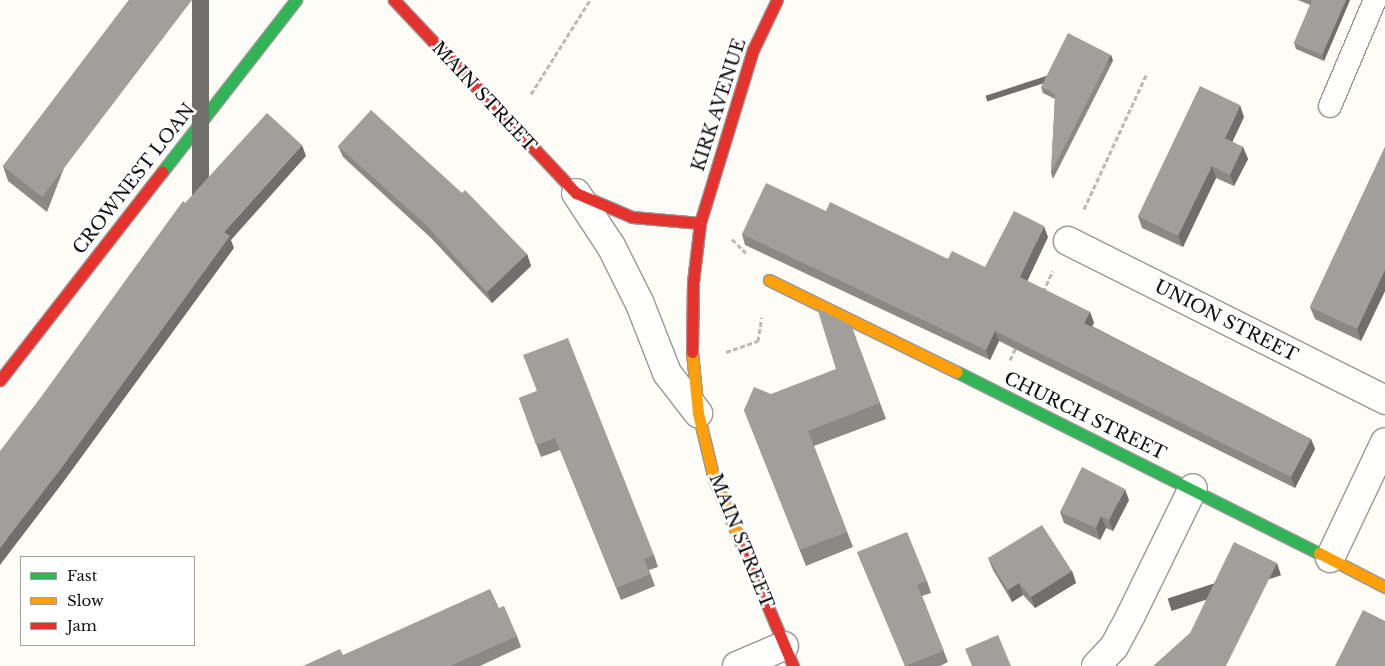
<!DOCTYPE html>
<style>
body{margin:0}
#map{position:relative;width:1385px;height:666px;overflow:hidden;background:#fdfcf7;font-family:"Libre Baskerville",serif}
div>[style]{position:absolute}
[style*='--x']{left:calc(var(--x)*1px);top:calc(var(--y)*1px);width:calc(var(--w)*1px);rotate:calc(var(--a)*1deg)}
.path>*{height:3px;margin-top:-1.5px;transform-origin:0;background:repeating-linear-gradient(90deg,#b9b9b8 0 5px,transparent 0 7.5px)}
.roads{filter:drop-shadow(1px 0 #979795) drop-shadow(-1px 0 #979795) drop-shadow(0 1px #979795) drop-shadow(0 -1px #979795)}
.lane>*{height:22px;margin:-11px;padding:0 11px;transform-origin:11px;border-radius:11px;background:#fffffe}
.street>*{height:28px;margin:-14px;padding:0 14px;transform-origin:14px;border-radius:14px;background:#fffffe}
.fast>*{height:11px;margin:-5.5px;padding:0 5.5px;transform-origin:5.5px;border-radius:5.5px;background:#30b455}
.slow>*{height:11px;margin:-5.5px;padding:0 5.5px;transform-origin:5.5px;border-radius:5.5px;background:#ff9f0a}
.jam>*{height:11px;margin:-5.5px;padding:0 5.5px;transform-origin:5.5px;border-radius:5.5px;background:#e5322d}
.wall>*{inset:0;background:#8a8986}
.shaded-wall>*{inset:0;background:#716f6d;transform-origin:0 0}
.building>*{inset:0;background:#a19f9c}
span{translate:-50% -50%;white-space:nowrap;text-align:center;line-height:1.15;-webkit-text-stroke:5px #fff;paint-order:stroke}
.street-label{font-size:18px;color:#111}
.legend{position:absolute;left:20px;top:556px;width:175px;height:90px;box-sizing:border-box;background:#fff;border:1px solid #a0a0a0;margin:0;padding:6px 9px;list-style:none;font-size:15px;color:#111}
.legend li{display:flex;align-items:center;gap:10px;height:25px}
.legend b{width:25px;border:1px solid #a0a0a0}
</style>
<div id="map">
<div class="path">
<div style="--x:531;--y:94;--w:111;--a:-57.9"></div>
<div style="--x:1084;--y:209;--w:150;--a:-65.1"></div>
<div style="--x:732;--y:239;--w:21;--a:45"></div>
<div style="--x:1043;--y:292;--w:23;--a:-65"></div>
<div style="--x:726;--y:352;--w:34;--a:-19"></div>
<div style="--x:758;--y:341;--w:24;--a:-81"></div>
<div style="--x:1010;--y:360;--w:14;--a:-65"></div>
</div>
<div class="roads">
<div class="lane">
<div style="--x:1330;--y:106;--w:115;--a:-67"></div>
</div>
<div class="street">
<div style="--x:576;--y:193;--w:64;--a:56.6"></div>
<div style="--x:611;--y:246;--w:65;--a:63.4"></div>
<div style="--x:640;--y:304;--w:74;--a:68.6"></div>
<div style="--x:667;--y:373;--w:51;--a:52.2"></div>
<div style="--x:1068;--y:241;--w:355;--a:26.6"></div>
<div style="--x:1330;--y:558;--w:128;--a:-64.6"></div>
<div style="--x:737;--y:666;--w:51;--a:-23.1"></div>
<div style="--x:1096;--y:666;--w:26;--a:-47"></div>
<div style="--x:1114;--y:647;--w:36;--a:-62"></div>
<div style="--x:1131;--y:615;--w:141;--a:-64"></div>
</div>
<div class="fast">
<div style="--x:162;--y:172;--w:218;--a:-52.1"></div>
<div style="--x:957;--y:372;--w:405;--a:26.6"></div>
</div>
<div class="slow">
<div style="--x:769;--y:280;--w:209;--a:26.1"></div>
<div style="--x:692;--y:352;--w:61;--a:84.4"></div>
<div style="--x:698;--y:413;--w:68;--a:76.4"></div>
<div style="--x:714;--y:479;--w:67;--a:67.2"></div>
<div style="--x:1319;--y:553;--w:74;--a:27.3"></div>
</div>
<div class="jam">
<div style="--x:394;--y:0;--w:265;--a:46.7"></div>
<div style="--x:576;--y:193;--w:61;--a:23.2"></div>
<div style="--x:632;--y:217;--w:68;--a:5"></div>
<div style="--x:692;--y:352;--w:70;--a:-89.2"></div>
<div style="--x:693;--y:282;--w:59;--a:-83.2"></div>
<div style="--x:700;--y:223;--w:181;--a:-73"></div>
<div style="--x:753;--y:50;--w:55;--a:-64.4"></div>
<div style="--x:0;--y:380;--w:264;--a:-52.1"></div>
<div style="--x:740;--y:541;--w:136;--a:67"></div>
</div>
</div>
<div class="wall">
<div style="clip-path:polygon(129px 0,47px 212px,8px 181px,3px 166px)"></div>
<div style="clip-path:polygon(1298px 0,1350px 0,1324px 61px,1296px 49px,1294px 43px,1310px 5px)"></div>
<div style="clip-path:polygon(1111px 55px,1113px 61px,1053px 179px,1051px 173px,1055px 99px,1043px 93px,1041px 87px)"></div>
<div style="clip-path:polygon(1244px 117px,1232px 142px,1243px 147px,1248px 159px,1234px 186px,1216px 178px,1183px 247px,1142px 228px,1138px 216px)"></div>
<div style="clip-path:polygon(338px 146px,527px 254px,531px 266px,492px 303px,431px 238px,343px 157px)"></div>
<div style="clip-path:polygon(1385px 147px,1385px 291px,1361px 341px,1315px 319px,1310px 307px)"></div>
<div style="clip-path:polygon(826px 211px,948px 259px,985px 267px,1048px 237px,1027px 281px,1090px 312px,1094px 323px,1092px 326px,1311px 439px,1315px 449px,1295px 488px,999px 341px,990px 360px,745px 245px,742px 234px)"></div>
<div style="clip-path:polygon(851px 325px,886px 419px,814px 446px,853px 547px,806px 566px,744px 410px,836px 369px)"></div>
<div style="clip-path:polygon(537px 391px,654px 555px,658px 567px,649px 570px,655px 586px,621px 600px,560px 450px,541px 457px,519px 398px)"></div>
<div style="clip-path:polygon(1129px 500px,1113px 531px,1106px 528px,1100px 540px,1064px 523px,1060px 512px)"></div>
<div style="clip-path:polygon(857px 552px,927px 581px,931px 593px,922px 596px,948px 662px,940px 666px,905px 666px)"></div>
<div style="clip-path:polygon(988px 558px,1072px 571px,1076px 583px,1035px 608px,1023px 595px,1012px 602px,993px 570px)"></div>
<div style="clip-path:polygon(499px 608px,517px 636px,521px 647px,480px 666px,303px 666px,343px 655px)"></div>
</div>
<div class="shaded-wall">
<div style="left:192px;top:0;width:17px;height:248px"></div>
<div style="clip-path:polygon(1346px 0,1350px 0,1324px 61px,1322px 55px)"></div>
<div style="left:1111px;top:55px;width:6px;height:132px;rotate:72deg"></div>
<div style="clip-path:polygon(1240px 105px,1244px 117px,1229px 149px,1225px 138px)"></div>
<div style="clip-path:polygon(302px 145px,306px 156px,231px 240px,234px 248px,64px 481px,0 565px,0 548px,224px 232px)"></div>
<div style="clip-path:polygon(1243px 147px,1248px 159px,1234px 186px,1230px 175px)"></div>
<div style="clip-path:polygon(1212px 166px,1216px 178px,1183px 247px,1178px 236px)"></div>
<div style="clip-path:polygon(1044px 226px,1048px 237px,1024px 288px,1020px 277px)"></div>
<div style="clip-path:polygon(527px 254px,531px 266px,492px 303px,487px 292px)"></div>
<div style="clip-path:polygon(1385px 270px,1385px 291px,1361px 341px,1357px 329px)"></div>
<div style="clip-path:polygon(1090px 312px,1094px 323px,1088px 333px,1084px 323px)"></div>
<div style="clip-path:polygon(995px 331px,999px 341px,990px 360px,986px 350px)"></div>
<div style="clip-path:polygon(1311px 439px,1315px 449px,1295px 488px,1291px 477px)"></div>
<div style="clip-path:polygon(1125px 489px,1129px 500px,1113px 531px,1109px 520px)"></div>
<div style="clip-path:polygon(1101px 516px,1106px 528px,1100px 540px,1096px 528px)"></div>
<div style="left:1277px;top:563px;width:13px;height:115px;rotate:72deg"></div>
<div style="clip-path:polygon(1072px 571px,1076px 583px,1035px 608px,1031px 597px)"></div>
<div style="clip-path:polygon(1019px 583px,1023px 595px,1012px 602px,1008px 590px)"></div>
</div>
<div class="building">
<div style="clip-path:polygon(129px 0,192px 0,42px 197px,3px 166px)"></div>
<div style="clip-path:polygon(1310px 0,1346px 0,1322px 55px,1294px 43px,1312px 1px)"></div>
<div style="clip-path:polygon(1068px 33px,1111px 55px,1051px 173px,1055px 94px,1041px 87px)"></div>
<div style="clip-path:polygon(1200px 86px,1240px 105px,1225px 138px,1243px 147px,1230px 175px,1212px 166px,1178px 236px,1138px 216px)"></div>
<div style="clip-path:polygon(371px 110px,462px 193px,465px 190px,527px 254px,487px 292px,427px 226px,338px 146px)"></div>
<div style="clip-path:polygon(267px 113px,302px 145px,224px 232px,230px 236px,60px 470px,0 548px,0 451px,41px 397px,183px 201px,185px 203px)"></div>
<div style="clip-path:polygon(1385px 147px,1385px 270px,1357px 329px,1310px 307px)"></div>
<div style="clip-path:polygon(766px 183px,826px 211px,830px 202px,948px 259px,952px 251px,985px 267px,1014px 211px,1044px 226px,1020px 277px,1090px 312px,1084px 323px,1311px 439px,1291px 477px,995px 331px,986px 350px,742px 234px)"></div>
<div style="clip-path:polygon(817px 308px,851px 325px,880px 403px,808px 431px,847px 532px,800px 550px,744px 410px,754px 387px,771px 394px,836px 369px)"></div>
<div style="clip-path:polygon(568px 338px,654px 555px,644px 559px,650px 574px,617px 588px,555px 438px,536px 445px,519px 398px,537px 391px,523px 355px)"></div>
<div style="clip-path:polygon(1082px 467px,1125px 489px,1109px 520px,1101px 516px,1096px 528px,1060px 512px)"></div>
<div style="clip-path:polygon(1042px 525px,1072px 571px,1031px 597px,1019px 583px,1008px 590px,988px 558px)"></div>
<div style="clip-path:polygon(907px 532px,927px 581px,917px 585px,944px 651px,905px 666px,857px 552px)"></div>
<div style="clip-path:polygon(1234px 542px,1277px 563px,1226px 666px,1153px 666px,1190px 633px)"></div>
<div style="clip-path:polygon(490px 589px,499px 608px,504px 606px,517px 636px,450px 666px,303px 666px,340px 649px,343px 655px)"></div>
<div style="clip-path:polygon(1363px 610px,1385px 621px,1385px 666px,1335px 666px)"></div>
<div style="clip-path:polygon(998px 635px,1011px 666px,972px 666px,965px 649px)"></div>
</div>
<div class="street-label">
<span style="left:484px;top:97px;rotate:47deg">MAIN STREET</span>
<span style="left:719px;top:105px;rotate:-72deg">KIRK AVENUE</span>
<span style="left:134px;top:179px;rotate:-52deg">CROWNEST LOAN</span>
<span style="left:1226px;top:321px;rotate:27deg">UNION STREET</span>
<span style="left:1085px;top:416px;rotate:26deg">CHURCH STREET</span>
<span style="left:741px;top:541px;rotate:68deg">MAIN STREET</span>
</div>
<ul class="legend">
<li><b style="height:6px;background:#30b455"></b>Fast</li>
<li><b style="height:6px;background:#ff9f0a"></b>Slow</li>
<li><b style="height:6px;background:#e5322d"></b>Jam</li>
</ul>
</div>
